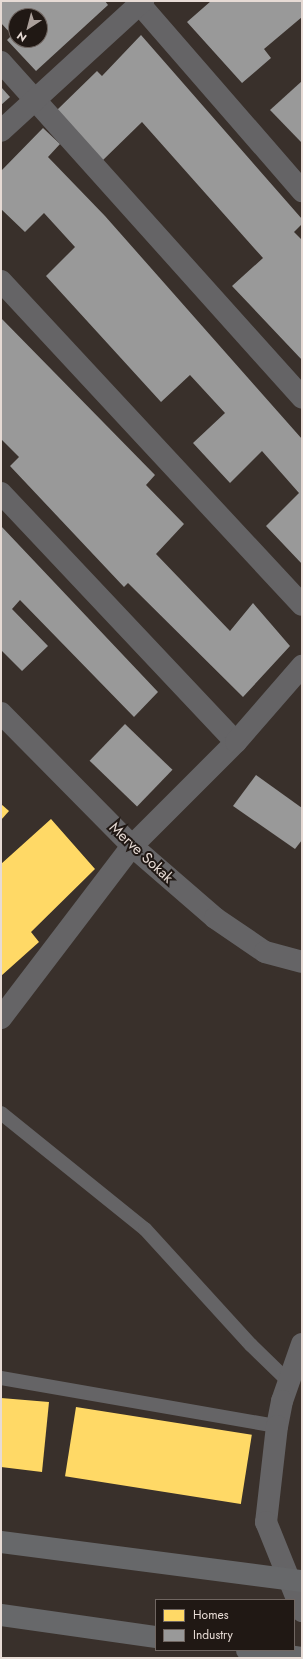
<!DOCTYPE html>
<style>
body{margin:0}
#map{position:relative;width:303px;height:1659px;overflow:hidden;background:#39302b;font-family:Jost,sans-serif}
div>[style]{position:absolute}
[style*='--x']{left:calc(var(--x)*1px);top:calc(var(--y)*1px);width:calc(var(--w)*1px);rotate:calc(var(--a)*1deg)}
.homes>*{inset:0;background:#ffd966;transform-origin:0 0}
.industry>*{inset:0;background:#999;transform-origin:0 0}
.service>*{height:14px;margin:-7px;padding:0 7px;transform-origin:7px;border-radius:7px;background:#656466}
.minor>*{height:22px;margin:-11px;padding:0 11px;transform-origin:11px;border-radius:11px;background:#656466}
.secondary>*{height:22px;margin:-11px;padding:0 11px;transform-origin:11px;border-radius:11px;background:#67686a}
span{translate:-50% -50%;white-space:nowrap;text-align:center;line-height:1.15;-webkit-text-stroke:4px #201814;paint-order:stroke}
.street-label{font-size:15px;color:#e7dbd5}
.frame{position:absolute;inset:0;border:2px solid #e7dbd5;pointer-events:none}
.legend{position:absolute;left:155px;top:1599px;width:140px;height:52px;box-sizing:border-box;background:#201814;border:1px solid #706661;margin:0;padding:5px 7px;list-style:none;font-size:12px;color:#e7dbd5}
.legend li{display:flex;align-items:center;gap:8px;height:20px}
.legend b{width:20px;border:1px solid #706661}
.north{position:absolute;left:8px;top:8px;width:40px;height:40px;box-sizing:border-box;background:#201814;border:1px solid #706661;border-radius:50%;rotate:216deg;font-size:11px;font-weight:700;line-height:16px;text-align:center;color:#e7dbd5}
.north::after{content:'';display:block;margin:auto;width:14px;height:18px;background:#aa9f9a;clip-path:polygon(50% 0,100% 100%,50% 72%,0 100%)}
</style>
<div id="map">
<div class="homes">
<div style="clip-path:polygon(1px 804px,9px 811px,1px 820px)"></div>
<div style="clip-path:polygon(51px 819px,95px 869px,31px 932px,39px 942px,1px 976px,1px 864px)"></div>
<div style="clip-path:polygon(1px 1398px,49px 1402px,42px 1472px,1px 1467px)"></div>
<div style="left:76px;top:1407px;width:178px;height:70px;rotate:9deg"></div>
</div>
<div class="industry">
<div style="clip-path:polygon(evenodd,1px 1px,105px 1px,108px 5px,36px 71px,7px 40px,12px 35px,1px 23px,1px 1px,16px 16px,40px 16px,40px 40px,16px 40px,16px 16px)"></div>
<div style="clip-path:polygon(211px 1px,302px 1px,302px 17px,264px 49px,271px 58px,242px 83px,187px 22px)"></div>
<div style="clip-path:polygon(141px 35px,302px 219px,302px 224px,294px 232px,302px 240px,302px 360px,232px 286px,263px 258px,142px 122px,102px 161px,57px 110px,97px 71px,102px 76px)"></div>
<div style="clip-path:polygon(302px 81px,302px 143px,270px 110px)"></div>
<div style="clip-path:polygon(1px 87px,10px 97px,1px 105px)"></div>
<div style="clip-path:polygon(43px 128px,60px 144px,48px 157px,105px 216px,302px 439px,302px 564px,266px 526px,299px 493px,262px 451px,230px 483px,193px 443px,225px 413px,190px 375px,161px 402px,46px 276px,75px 247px,44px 213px,25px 232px,1px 209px,1px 171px)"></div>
<div style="clip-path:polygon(1px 318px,155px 475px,146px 485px,184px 524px,156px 554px,230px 631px,253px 603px,290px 646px,243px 697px,128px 583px,124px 587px,10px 466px,19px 457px,1px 439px)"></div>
<div style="clip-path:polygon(1px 526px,158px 692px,134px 717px,20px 600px,12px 609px,48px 646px,22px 671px,1px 650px)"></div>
<div style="left:125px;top:724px;width:66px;height:51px;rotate:44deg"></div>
<div style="clip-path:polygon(256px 775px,302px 808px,302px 840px,295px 849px,233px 806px)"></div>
</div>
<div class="service">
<div style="--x:1;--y:1113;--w:185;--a:38.9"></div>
<div style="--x:145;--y:1229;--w:157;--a:47.6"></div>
<div style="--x:251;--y:1345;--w:52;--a:44.2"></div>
<div style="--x:1;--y:1378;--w:280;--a:9.9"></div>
</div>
<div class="minor">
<div style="--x:137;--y:1;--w:252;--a:49"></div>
<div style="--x:1;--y:62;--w:451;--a:48.1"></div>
<div style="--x:1;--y:131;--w:193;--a:-42.5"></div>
<div style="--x:1;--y:281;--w:442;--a:47.1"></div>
<div style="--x:1;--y:493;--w:342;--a:46.7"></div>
<div style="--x:1;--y:713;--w:187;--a:45.4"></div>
<div style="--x:132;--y:846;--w:110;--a:40.9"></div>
<div style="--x:215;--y:918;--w:60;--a:34.2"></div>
<div style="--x:265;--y:952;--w:38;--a:15"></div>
<div style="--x:1;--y:1018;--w:216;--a:-52.7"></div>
<div style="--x:132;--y:846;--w:147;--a:-45"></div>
<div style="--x:236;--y:742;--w:101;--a:-49"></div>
<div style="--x:302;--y:1344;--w:60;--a:109.3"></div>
<div style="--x:282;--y:1401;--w:25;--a:101"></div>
<div style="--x:277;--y:1426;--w:97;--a:96.5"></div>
<div style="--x:266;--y:1522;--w:96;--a:68"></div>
</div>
<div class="secondary">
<div style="--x:1;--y:1542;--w:304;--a:7.4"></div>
<div style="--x:1;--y:1615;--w:157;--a:8.1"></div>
<div style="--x:247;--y:1650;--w:56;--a:8.3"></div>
</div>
<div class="street-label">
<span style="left:141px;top:853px;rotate:43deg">Merve Sokak</span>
</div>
<div class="frame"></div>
<ul class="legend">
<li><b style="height:11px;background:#ffd966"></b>Homes</li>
<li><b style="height:11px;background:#999"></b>Industry</li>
</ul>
<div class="north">N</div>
</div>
